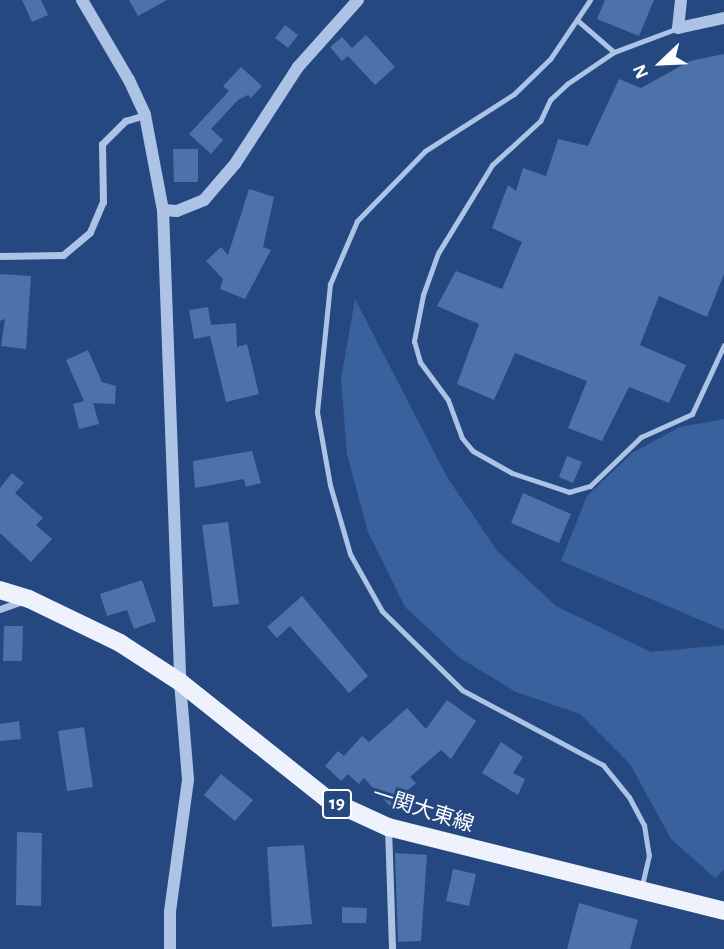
<!DOCTYPE html>
<meta charset="utf-8">
<style>
body{margin:0}
#map{position:relative;width:724px;height:949px;overflow:hidden;background:#254880;font-family:"Alegreya Sans","Noto Sans JP",sans-serif}
div>[style]{position:absolute}
[style*='--x']{left:calc(var(--x)*1px);top:calc(var(--y)*1px);width:calc(var(--w)*1px);rotate:calc(var(--a)*1deg)}
.green>*{inset:0;background:#39619e}
.building>*{inset:0;background:#4d71a9}
.service>*{height:5px;margin:-2.5px;padding:0 2.5px;transform-origin:2.5px;border-radius:2.5px;background:#acc3e6}
.minor>*{height:7px;margin:-3.5px;padding:0 3.5px;transform-origin:3.5px;border-radius:3.5px;background:#acc3e6}
.tertiary>*{height:12px;margin:-6px;padding:0 6px;transform-origin:6px;border-radius:6px;background:#acc3e6}
.primary>*{height:18px;margin:-9px;padding:0 9px;transform-origin:9px;border-radius:9px;background:#edf2fd}
span{translate:-50% -50%;white-space:nowrap;text-align:center;line-height:1.15;-webkit-text-stroke:6px #254880;paint-order:stroke}
.shield-label span{padding:2px 5px;background:#254880;border:2px solid;border-radius:5px;-webkit-text-stroke-width:0}
.shield-label{font-size:19px;color:#fff;font-weight:700}
.street-label{font-size:21px;color:#fff}
.north{position:absolute;left:626px;top:28px;width:70px;height:70px;-webkit-text-stroke:5px #254880;paint-order:stroke;rotate:247deg;font-size:19px;font-weight:700;line-height:28px;text-align:center;color:#fff}
.north::after{content:'';display:block;margin:auto;width:24px;height:32px;background:#fff;clip-path:polygon(50% 0,100% 100%,50% 72%,0 100%)}
</style>
<div id="map">
<div class="green">
<div style="clip-path:polygon(355px 299px,447px 477px,498px 552px,556px 606px,651px 652px,724px 645px,724px 870px,715px 878px,671px 839px,630px 764px,580px 714px,516px 692px,460px 658px,405px 607px,368px 532px,347px 454px,341px 379px)"></div>
<div style="clip-path:polygon(724px 419px,724px 630px,561px 561px,587px 496px,632px 453px,680px 427px)"></div>
</div>
<div class="building">
<div style="clip-path:polygon(22px 0,41px 0,48px 15px,32px 22px)"></div>
<div style="clip-path:polygon(129px 0,167px 0,138px 16px)"></div>
<div style="clip-path:polygon(605px 0,654px 0,639px 36px,597px 19px)"></div>
<div style="clip-path:polygon(285px 25px,298px 35px,288px 48px,275px 38px)"></div>
<div style="clip-path:polygon(366px 35px,395px 67px,375px 85px,348px 56px,342px 61px,330px 47px,342px 37px,352px 48px)"></div>
<div style="clip-path:polygon(724px 54px,724px 274px,707px 317px,659px 296px,640px 345px,686px 365px,669px 403px,629px 387px,602px 441px,568px 428px,587px 381px,515px 353px,494px 400px,457px 384px,479px 324px,437px 306px,456px 271px,502px 289px,522px 242px,492px 228px,508px 185px,516px 191px,523px 168px,546px 176px,558px 139px,588px 146px,619px 79px,641px 88px,690px 61px)"></div>
<div style="clip-path:polygon(241px 67px,262px 86px,251px 98px,248px 95px,238px 100px,211px 129px,223px 140px,211px 154px,189px 134px,229px 91px,223px 86px)"></div>
<div style="clip-path:polygon(173px 149px,198px 149px,198px 182px,174px 182px)"></div>
<div style="clip-path:polygon(249px 189px,274px 197px,263px 247px,271px 250px,245px 299px,220px 289px,223px 279px,206px 261px,221px 247px,228px 255px)"></div>
<div style="clip-path:polygon(0 274px,31px 276px,26px 349px,1px 346px,5px 319px,0 321px)"></div>
<div style="clip-path:polygon(208px 307px,211px 325px,236px 323px,237px 347px,247px 344px,259px 394px,226px 402px,210px 336px,194px 339px,189px 310px)"></div>
<div style="clip-path:polygon(88px 350px,102px 382px,116px 386px,115px 404px,93px 403px,99px 424px,79px 429px,73px 404px,84px 401px,66px 360px)"></div>
<div style="clip-path:polygon(252px 451px,261px 483px,246px 487px,244px 479px,195px 488px,193px 461px)"></div>
<div style="clip-path:polygon(567px 456px,582px 462px,573px 483px,559px 477px)"></div>
<div style="clip-path:polygon(12px 473px,24px 483px,15px 493px,43px 518px,36px 525px,52px 539px,31px 562px,0 533px,0 488px)"></div>
<div style="clip-path:polygon(523px 493px,571px 514px,559px 543px,511px 523px)"></div>
<div style="clip-path:polygon(228px 522px,239px 604px,213px 607px,202px 525px)"></div>
<div style="clip-path:polygon(142px 580px,156px 621px,134px 629px,127px 610px,107px 616px,100px 594px)"></div>
<div style="clip-path:polygon(302px 596px,368px 676px,349px 693px,290px 626px,277px 638px,267px 627px)"></div>
<div style="clip-path:polygon(4px 626px,23px 626px,22px 661px,3px 661px)"></div>
<div style="clip-path:polygon(447px 700px,476px 721px,451px 759px,441px 750px,410px 777px,416px 783px,390px 806px,364px 778px,359px 784px,348px 774px,341px 781px,325px 766px,338px 751px,344px 756px,362px 736px,369px 742px,407px 708px,426px 729px)"></div>
<div style="clip-path:polygon(19px 721px,21px 739px,0 741px,0 724px)"></div>
<div style="clip-path:polygon(84px 727px,93px 787px,67px 791px,58px 731px)"></div>
<div style="clip-path:polygon(501px 742px,523px 757px,513px 773px,525px 779px,518px 795px,482px 773px)"></div>
<div style="clip-path:polygon(221px 774px,253px 800px,235px 821px,204px 795px)"></div>
<div style="clip-path:polygon(17px 832px,42px 833px,41px 906px,16px 905px)"></div>
<div style="clip-path:polygon(304px 845px,312px 924px,272px 927px,267px 847px)"></div>
<div style="clip-path:polygon(395px 853px,427px 855px,421px 941px,398px 942px)"></div>
<div style="clip-path:polygon(453px 869px,476px 874px,469px 906px,446px 901px)"></div>
<div style="clip-path:polygon(579px 903px,638px 920px,630px 949px,567px 949px)"></div>
<div style="clip-path:polygon(342px 907px,367px 908px,366px 923px,342px 923px)"></div>
</div>
<div class="service">
<div style="--x:590;--y:0;--w:71;--a:124.1"></div>
<div style="--x:550;--y:59;--w:50;--a:135.8"></div>
<div style="--x:514;--y:94;--w:106;--a:147.4"></div>
<div style="--x:425;--y:151;--w:98;--a:134.2"></div>
<div style="--x:357;--y:221;--w:69;--a:113.2"></div>
<div style="--x:330;--y:284;--w:129;--a:95.8"></div>
<div style="--x:317;--y:412;--w:74;--a:79.9"></div>
<div style="--x:330;--y:485;--w:72;--a:73.8"></div>
<div style="--x:350;--y:554;--w:65;--a:60.7"></div>
<div style="--x:382;--y:611;--w:112;--a:44.6"></div>
<div style="--x:462;--y:690;--w:160;--a:28"></div>
<div style="--x:603;--y:765;--w:41;--a:50.9"></div>
<div style="--x:629;--y:797;--w:32;--a:62"></div>
<div style="--x:644;--y:825;--w:30;--a:81"></div>
<div style="--x:649;--y:855;--w:32;--a:103"></div>
<div style="--x:577;--y:20;--w:49;--a:40.9"></div>
<div style="--x:678;--y:28;--w:68;--a:159.4"></div>
<div style="--x:614;--y:52;--w:57;--a:145.8"></div>
<div style="--x:567;--y:84;--w:23;--a:137"></div>
<div style="--x:550;--y:100;--w:23;--a:115"></div>
<div style="--x:540;--y:121;--w:65;--a:137.5"></div>
<div style="--x:492;--y:165;--w:103;--a:121.5"></div>
<div style="--x:438;--y:253;--w:45;--a:109.7"></div>
<div style="--x:423;--y:295;--w:47;--a:101.1"></div>
<div style="--x:414;--y:341;--w:22;--a:74"></div>
<div style="--x:420;--y:362;--w:47;--a:53.6"></div>
<div style="--x:448;--y:400;--w:40;--a:69.8"></div>
<div style="--x:462;--y:438;--w:17;--a:50"></div>
<div style="--x:473;--y:451;--w:45;--a:29.4"></div>
<div style="--x:512;--y:473;--w:60;--a:18.4"></div>
<div style="--x:569;--y:492;--w:22;--a:-16"></div>
<div style="--x:590;--y:486;--w:71;--a:-43.9"></div>
<div style="--x:641;--y:437;--w:56;--a:-24.3"></div>
<div style="--x:692;--y:414;--w:76;--a:-65.1"></div>
</div>
<div class="minor">
<div style="--x:0;--y:256;--w:63;--a:-0.9"></div>
<div style="--x:63;--y:255;--w:35;--a:-40"></div>
<div style="--x:90;--y:232;--w:33;--a:-67"></div>
<div style="--x:103;--y:202;--w:58;--a:-91"></div>
<div style="--x:102;--y:144;--w:33;--a:-45"></div>
<div style="--x:125;--y:121;--w:21;--a:-17"></div>
<div style="--x:0;--y:609;--w:23;--a:-20"></div>
<div style="--x:388;--y:827;--w:122;--a:88.1"></div>
</div>
<div class="tertiary">
<div style="--x:82;--y:0;--w:93;--a:59.6"></div>
<div style="--x:129;--y:80;--w:38;--a:65"></div>
<div style="--x:145;--y:115;--w:97;--a:79.3"></div>
<div style="--x:163;--y:210;--w:472;--a:87.9"></div>
<div style="--x:180;--y:682;--w:98;--a:85.3"></div>
<div style="--x:188;--y:780;--w:132;--a:97.8"></div>
<div style="--x:170;--y:911;--w:38;--a:90"></div>
<div style="--x:681;--y:0;--w:28;--a:96"></div>
<div style="--x:678;--y:28;--w:47;--a:-12.3"></div>
<div style="--x:163;--y:210;--w:14;--a:4"></div>
<div style="--x:177;--y:211;--w:29;--a:-22"></div>
<div style="--x:204;--y:200;--w:48;--a:-49.3"></div>
<div style="--x:235;--y:164;--w:116;--a:-57"></div>
<div style="--x:298;--y:67;--w:90;--a:-48.2"></div>
</div>
<div class="primary">
<div style="--x:0;--y:590;--w:30;--a:17"></div>
<div style="--x:29;--y:599;--w:101;--a:25.8"></div>
<div style="--x:120;--y:643;--w:72;--a:33"></div>
<div style="--x:180;--y:682;--w:188;--a:38.5"></div>
<div style="--x:327;--y:799;--w:67;--a:24.7"></div>
<div style="--x:388;--y:827;--w:346;--a:14"></div>
</div>
<div class="shield-label">
<span style="left:337px;top:804px">19</span>
</div>
<div class="street-label">
<span style="left:423px;top:810px;rotate:18deg">一関大東線</span>
</div>
<div class="north">N</div>
</div>
